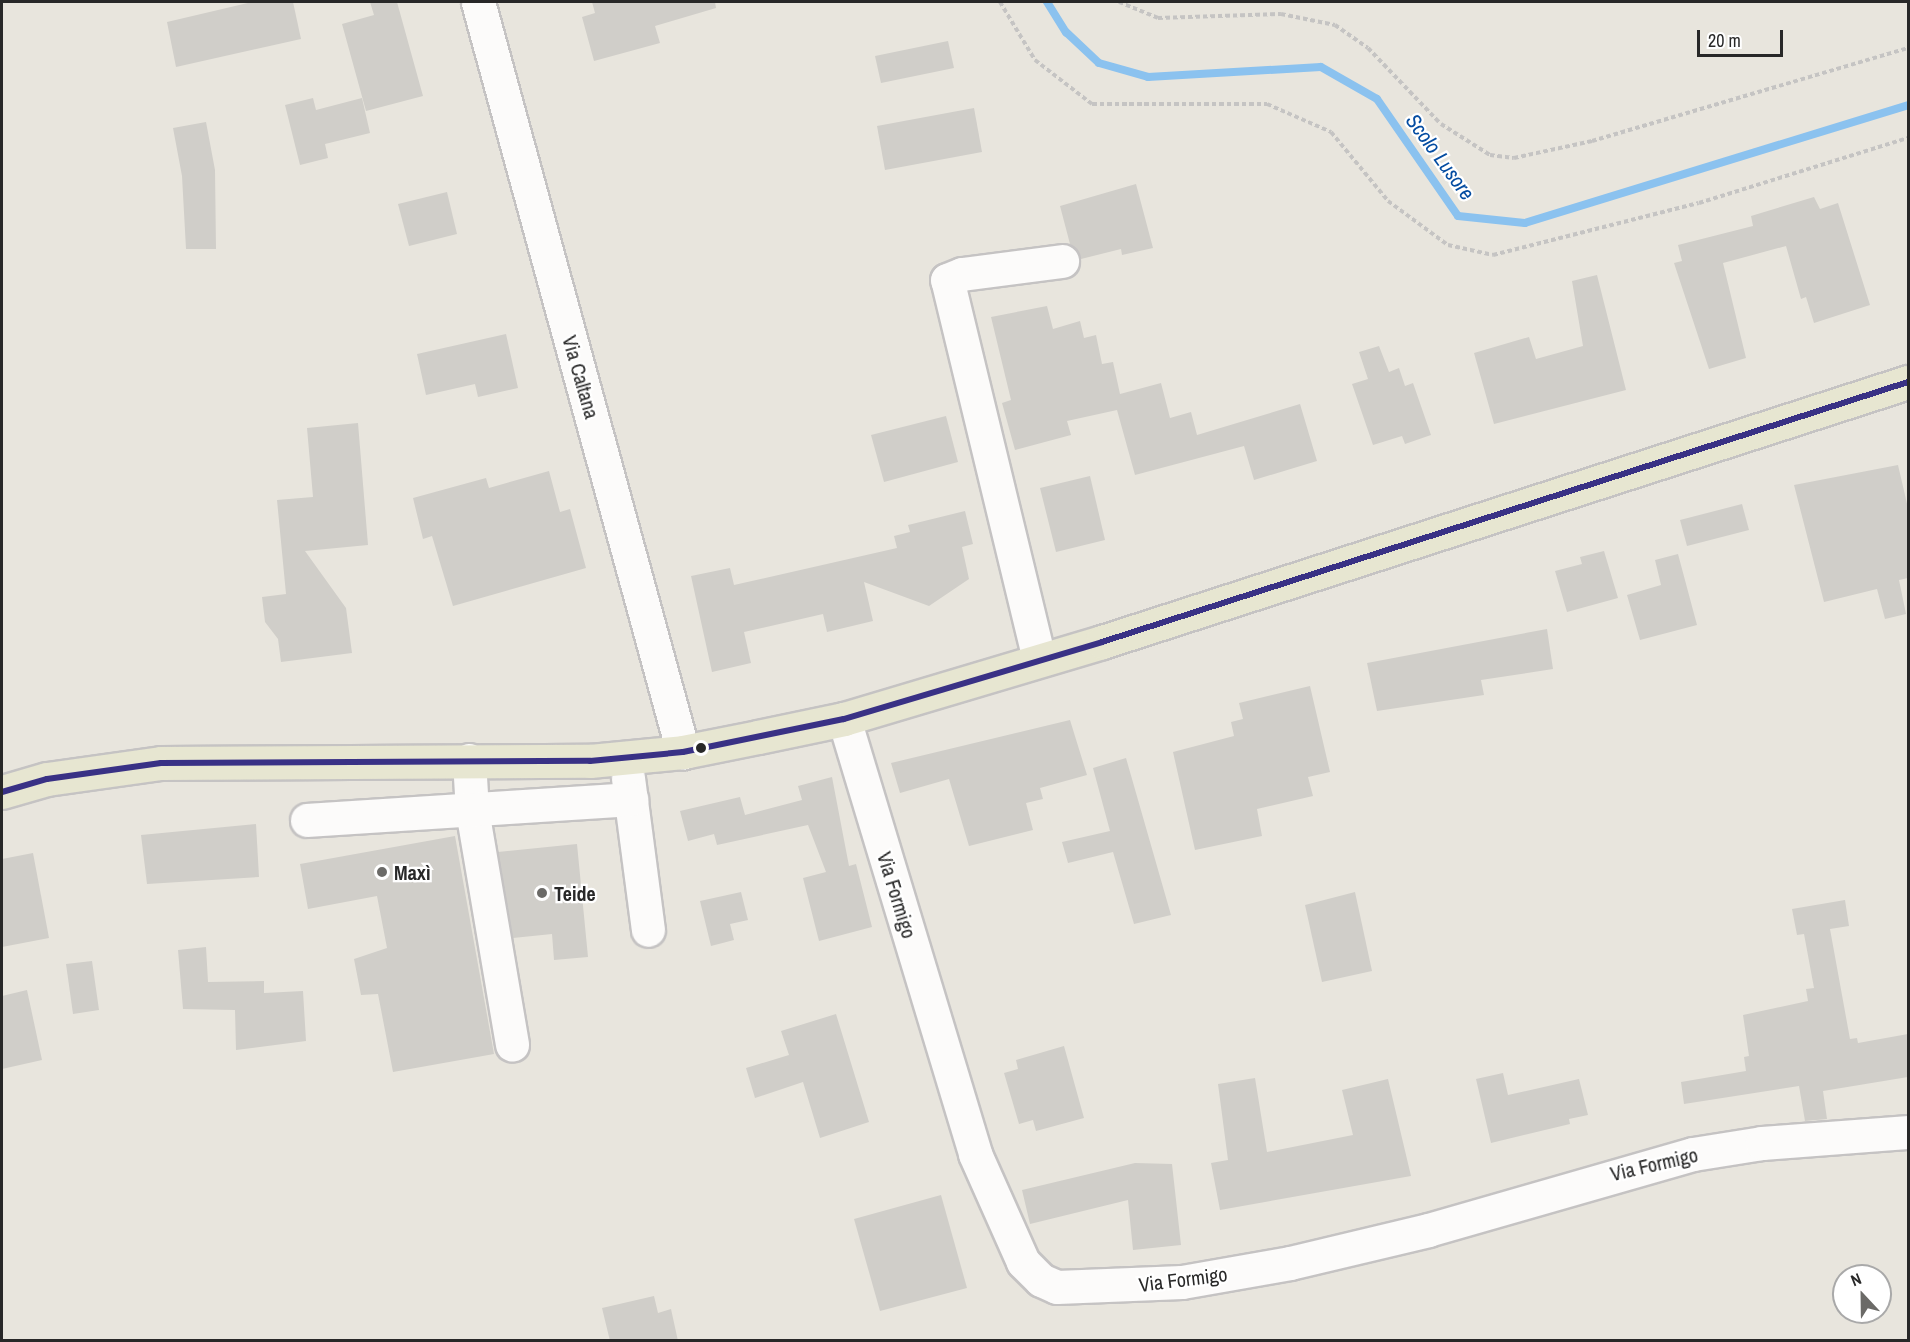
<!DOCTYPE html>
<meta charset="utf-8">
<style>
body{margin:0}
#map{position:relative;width:1910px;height:1342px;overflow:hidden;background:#e8e5dd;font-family:"Archivo Narrow",sans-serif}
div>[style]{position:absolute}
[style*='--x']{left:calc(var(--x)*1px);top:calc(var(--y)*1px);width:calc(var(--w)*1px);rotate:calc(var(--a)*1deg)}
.stream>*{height:8px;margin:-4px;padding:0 4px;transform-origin:4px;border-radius:4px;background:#8bc2ef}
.building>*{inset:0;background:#d0cec9}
.path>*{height:4px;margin-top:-2px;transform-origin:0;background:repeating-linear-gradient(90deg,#c5c4c3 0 4.5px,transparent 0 7.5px)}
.roads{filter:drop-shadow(2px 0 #c5c3c3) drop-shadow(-2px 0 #c5c3c3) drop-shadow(0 2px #c5c3c3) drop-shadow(0 -2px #c5c3c3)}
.minor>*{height:33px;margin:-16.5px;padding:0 16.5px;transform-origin:16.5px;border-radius:16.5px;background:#fcfbfa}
.major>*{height:33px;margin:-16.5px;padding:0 16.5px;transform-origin:16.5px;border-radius:16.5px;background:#e7e6d1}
.bus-1>*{height:6px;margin:-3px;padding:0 3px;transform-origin:3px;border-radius:3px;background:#393185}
.dots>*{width:16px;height:16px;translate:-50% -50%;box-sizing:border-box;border:3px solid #fff;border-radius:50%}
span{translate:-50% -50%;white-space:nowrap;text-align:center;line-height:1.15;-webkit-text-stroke:4.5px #fff;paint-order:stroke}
.street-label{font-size:20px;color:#282828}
.poi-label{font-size:20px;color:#282828;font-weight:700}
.left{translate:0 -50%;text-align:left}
.water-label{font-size:21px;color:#044ca1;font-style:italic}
.frame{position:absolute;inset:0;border:3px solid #282828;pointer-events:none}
.north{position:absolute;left:1832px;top:1264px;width:60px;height:60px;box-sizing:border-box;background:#fff;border:2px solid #a9a9a9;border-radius:50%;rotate:338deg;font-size:16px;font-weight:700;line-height:24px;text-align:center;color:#282828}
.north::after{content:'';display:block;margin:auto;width:21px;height:27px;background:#6b6a67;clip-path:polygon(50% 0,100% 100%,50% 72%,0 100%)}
.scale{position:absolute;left:1697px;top:30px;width:86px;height:27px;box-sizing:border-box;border:3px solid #282828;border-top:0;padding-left:8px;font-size:18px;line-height:21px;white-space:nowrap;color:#282828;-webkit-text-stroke:4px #fff;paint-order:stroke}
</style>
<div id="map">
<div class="stream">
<div style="--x:1047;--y:2;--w:36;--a:58"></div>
<div style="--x:1066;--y:32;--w:45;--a:43.2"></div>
<div style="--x:1099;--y:63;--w:51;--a:15.9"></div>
<div style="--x:1148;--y:77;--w:173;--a:-3.3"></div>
<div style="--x:1321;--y:67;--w:64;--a:29.7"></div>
<div style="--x:1377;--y:99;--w:142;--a:55.3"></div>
<div style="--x:1458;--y:216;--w:67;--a:6"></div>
<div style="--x:1525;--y:223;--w:401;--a:-17.1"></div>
</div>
<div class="building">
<div style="clip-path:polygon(252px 2px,293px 2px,301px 39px,176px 67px,167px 22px)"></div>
<div style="clip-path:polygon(370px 2px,397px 2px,423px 96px,366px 111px,342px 24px,374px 15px)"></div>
<div style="clip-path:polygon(592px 2px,715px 2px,716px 8px,655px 26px,660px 43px,594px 61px,582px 17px,595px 13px)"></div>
<div style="clip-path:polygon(948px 41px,954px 68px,881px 83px,875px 56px)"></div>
<div style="clip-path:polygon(313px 98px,316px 110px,362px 98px,370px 133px,325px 144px,328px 158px,300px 165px,285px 105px)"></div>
<div style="clip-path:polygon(974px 108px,982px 152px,885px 170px,877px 126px)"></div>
<div style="clip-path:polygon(206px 122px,215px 170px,216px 249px,186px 249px,182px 176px,173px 128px)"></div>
<div style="clip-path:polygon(1136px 184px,1153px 248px,1122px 255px,1121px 249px,1081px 259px,1070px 244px,1060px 206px)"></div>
<div style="clip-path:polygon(447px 192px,457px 234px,409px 246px,398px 204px)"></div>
<div style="clip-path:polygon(1814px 197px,1820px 209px,1838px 203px,1870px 305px,1814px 323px,1806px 297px,1801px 299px,1786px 246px,1723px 263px,1746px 358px,1709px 369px,1674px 263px,1682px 261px,1678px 245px,1753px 226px,1751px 216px)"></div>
<div style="clip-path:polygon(1597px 275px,1626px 390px,1494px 424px,1474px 353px,1529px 337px,1536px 359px,1583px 346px,1572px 281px)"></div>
<div style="clip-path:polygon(1047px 306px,1053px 329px,1080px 321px,1084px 338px,1096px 335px,1102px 364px,1113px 362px,1120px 394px,1161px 383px,1170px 418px,1191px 412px,1197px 435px,1300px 404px,1317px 461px,1254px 480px,1244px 446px,1135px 475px,1117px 410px,1067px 421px,1071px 435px,1015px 450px,1002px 403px,1011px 400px,991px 317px)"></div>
<div style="clip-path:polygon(506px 334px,518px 388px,478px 397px,475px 384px,426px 395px,417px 354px)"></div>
<div style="clip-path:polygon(1379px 346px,1389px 372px,1399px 368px,1405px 386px,1413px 383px,1431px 435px,1405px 444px,1402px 436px,1373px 445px,1352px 384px,1368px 379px,1359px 352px)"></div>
<div style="clip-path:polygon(946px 416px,958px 462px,884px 482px,871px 435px)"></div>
<div style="clip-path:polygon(358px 423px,368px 545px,305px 551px,346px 608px,352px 653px,281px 662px,278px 639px,265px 622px,262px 597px,286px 594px,277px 500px,313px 497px,307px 428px)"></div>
<div style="clip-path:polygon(1898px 465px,1908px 508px,1908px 578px,1899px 580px,1906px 614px,1885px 619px,1877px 589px,1824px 602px,1794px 485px)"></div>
<div style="clip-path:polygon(549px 471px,560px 512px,570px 509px,586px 568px,453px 606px,432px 536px,423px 539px,413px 498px,486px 478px,489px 488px)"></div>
<div style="clip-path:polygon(1090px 476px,1105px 540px,1056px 552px,1040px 488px)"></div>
<div style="clip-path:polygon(1742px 504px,1749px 530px,1687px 546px,1680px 520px)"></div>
<div style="clip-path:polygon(965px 511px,973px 544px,962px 547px,969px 579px,929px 606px,864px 582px,873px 621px,827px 632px,823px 614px,744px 632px,751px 663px,712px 672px,691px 576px,730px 568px,734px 585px,897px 548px,894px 536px,910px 532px,908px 525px)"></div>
<div style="clip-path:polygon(1604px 551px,1618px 598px,1567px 612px,1555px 571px,1582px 564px,1580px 557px)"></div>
<div style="clip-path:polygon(1678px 554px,1697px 625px,1640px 640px,1627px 595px,1661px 585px,1655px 560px)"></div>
<div style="clip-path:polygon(1547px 629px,1553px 669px,1481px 680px,1484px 695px,1377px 711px,1367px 663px)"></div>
<div style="clip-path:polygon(1310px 686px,1330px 772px,1308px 777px,1313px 796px,1257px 809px,1262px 836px,1195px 850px,1173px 752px,1234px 736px,1231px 722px,1243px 719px,1239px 703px)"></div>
<div style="clip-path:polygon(1070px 720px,1087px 775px,1040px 788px,1043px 799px,1026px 803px,1033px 830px,969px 846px,949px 779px,900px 793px,891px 763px)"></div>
<div style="clip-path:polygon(1126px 758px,1171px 915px,1134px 924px,1113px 852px,1068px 863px,1062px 842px,1110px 831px,1093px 768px)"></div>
<div style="clip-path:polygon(832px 777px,849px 866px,856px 864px,872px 927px,819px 941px,803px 878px,826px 872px,808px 825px,717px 845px,714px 834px,688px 841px,680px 811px,740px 797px,745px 815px,802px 800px,798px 786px)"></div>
<div style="clip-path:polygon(256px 824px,259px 877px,147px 884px,141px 835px)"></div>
<div style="clip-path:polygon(455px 836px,494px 1054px,393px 1072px,378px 994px,361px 995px,354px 959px,387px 948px,377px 896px,308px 909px,300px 864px)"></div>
<div style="clip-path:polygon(577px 844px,588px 957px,554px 960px,552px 934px,513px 938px,498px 852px)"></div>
<div style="clip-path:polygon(33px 853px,49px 938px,2px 947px,2px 859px)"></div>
<div style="clip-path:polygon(741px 892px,748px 920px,730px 924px,734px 940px,711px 946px,700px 901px)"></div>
<div style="clip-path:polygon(1355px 892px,1372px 971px,1322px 982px,1305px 905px)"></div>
<div style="clip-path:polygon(1845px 900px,1849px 926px,1830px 929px,1850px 1039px,1857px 1038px,1858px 1043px,1908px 1034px,1908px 1077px,1823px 1091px,1827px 1119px,1805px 1121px,1799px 1086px,1684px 1104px,1681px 1082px,1746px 1071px,1744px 1057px,1749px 1056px,1743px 1015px,1808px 1001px,1806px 989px,1814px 988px,1804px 934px,1797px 935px,1792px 909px)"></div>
<div style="clip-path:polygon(206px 947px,208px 982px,264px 981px,264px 993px,303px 991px,306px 1041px,236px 1050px,235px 1010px,183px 1009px,178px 950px)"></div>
<div style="clip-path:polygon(92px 961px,99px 1010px,73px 1014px,66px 964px)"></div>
<div style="clip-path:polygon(27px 990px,42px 1060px,2px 1069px,2px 996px)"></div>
<div style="clip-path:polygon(836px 1014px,869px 1122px,820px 1138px,803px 1082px,755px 1098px,746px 1068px,789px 1055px,781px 1031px)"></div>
<div style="clip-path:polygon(1064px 1046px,1084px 1118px,1036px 1131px,1033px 1120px,1019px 1124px,1004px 1073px,1018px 1069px,1016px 1060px)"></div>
<div style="clip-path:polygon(1503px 1073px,1508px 1095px,1579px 1079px,1588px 1115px,1569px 1119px,1570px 1124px,1491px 1143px,1476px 1079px)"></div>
<div style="clip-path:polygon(1255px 1078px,1267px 1152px,1353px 1135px,1342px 1090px,1388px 1079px,1411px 1176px,1220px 1210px,1211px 1163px,1228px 1160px,1218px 1084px)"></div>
<div style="clip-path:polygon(1135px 1163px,1172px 1164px,1181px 1245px,1133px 1250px,1128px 1200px,1030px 1224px,1022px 1190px)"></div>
<div style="clip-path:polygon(941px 1195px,967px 1288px,880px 1311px,854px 1219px)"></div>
<div style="clip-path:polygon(654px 1296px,658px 1313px,671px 1309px,678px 1341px,610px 1341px,602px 1308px)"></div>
</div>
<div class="path">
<div style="--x:1000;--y:2;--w:68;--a:58.9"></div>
<div style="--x:1035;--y:60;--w:72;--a:37.7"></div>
<div style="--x:1092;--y:104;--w:175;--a:0"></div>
<div style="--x:1267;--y:104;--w:70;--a:23.6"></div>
<div style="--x:1331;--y:132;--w:89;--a:50.4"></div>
<div style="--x:1388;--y:201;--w:74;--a:36.3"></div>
<div style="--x:1448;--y:245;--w:46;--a:12.5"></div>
<div style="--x:1493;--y:255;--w:212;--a:-14.2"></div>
<div style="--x:1699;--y:203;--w:219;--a:-17.3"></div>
<div style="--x:1119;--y:2;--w:42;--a:22.3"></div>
<div style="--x:1158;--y:18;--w:123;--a:-1.9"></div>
<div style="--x:1281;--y:14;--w:55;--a:11.5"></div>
<div style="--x:1335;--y:25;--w:40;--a:34.9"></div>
<div style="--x:1368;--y:48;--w:105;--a:46.2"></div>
<div style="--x:1441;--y:124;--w:58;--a:32.3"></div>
<div style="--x:1490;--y:155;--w:24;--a:7"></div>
<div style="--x:1514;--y:158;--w:80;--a:-12.3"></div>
<div style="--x:1592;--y:141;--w:329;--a:-16.4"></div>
</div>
<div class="roads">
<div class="minor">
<div style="--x:478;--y:2;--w:778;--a:74.71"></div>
<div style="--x:1039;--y:659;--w:390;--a:-103.6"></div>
<div style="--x:947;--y:280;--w:16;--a:-22"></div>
<div style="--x:962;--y:274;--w:101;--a:-7.4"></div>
<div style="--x:844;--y:719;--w:454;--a:73.2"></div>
<div style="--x:975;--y:1154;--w:118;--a:66"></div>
<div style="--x:1023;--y:1262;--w:25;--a:45"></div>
<div style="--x:1041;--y:1280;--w:17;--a:24"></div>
<div style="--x:1057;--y:1287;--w:125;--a:-2.3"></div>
<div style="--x:1182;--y:1282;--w:110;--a:-10"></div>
<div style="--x:1290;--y:1263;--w:142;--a:-13.4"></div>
<div style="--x:1428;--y:1230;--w:276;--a:-16"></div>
<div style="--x:1693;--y:1154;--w:70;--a:-9.1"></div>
<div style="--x:1762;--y:1143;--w:146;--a:-4.3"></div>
<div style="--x:469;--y:760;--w:50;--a:86.6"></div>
<div style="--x:472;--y:810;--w:238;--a:80.3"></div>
<div style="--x:628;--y:778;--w:153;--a:82.5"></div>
<div style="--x:307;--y:820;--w:325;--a:-3.7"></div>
</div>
<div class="major">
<div style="--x:2;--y:792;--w:47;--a:-16.1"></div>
<div style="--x:47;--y:779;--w:115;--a:-8"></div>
<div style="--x:161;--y:763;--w:429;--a:-0.3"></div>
<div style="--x:590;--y:761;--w:93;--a:-5.5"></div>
<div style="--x:683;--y:752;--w:76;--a:-11.3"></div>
<div style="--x:758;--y:737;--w:88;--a:-11.8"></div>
<div style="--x:844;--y:719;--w:269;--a:-16.6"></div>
<div style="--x:1102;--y:642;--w:847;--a:-17.88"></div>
</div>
</div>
<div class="bus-1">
<div style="--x:2;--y:792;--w:47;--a:-16.1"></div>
<div style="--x:47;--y:779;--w:115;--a:-8"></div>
<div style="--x:161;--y:763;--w:429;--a:-0.3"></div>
<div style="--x:590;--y:761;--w:93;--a:-5.5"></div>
<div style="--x:683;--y:752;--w:164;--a:-11.6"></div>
<div style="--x:844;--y:719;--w:269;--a:-16.6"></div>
<div style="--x:1102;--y:642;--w:847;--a:-17.88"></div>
</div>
<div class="dots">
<div style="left:701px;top:748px;background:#282828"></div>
<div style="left:382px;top:872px;background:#6b6a67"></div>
<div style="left:542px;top:893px;background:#6b6a67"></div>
</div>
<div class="street-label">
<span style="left:581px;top:377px;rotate:74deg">Via Caltana</span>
<span style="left:897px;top:895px;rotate:73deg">Via Formigo</span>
<span style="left:1654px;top:1164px;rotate:-13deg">Via Formigo</span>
<span style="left:1183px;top:1279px;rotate:-7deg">Via Formigo</span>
</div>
<div class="poi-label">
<span class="left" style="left:394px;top:872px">Maxì</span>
<span class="left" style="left:554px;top:893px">Teide</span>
</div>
<div class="water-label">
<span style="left:1440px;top:157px;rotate:54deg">Scolo Lusore</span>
</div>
<div class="frame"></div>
<div class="north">N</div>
<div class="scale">20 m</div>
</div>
